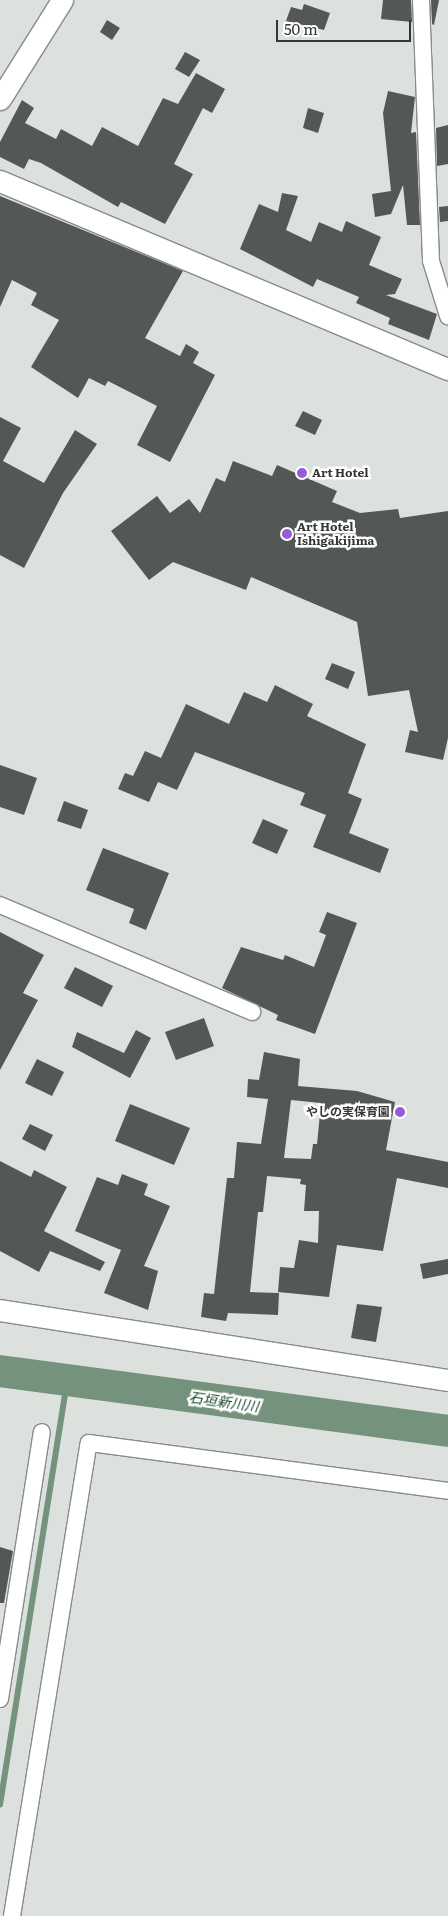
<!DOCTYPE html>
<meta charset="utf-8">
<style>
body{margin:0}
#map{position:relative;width:448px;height:1916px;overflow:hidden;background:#dce1dd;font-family:Literata,"Noto Sans JP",serif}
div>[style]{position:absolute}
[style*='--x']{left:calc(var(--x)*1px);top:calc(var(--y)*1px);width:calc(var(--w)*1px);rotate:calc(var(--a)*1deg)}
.stream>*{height:5.5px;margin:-2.75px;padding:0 2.75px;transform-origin:2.75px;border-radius:2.75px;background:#75927c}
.river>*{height:32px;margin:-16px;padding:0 16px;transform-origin:16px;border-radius:16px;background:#75927c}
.building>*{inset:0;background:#545855}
.roads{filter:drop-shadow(1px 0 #878c88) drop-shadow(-1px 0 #878c88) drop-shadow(0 1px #878c88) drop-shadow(0 -1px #878c88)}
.minor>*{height:16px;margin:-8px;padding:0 8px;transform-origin:8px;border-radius:8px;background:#fff}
.tertiary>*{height:21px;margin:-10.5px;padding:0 10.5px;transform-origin:10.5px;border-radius:10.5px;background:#fff}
.dots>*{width:14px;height:14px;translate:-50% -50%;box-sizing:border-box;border:2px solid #fff;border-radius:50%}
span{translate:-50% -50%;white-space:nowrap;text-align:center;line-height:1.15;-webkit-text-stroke:5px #fff;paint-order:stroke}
.poi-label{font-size:12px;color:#343634;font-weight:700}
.left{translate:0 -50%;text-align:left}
.right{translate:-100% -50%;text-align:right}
.water-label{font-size:14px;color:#144526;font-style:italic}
.scale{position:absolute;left:276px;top:20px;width:135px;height:22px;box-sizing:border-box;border:2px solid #343634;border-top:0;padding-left:6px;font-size:15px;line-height:18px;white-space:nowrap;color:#343634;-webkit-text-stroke:4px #fff;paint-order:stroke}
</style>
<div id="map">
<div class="stream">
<div style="--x:0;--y:1805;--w:430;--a:-81"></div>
</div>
<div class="river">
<div style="--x:0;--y:1371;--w:452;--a:7.6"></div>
</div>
<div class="building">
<div style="clip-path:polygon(383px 0,411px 0,412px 22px,381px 19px)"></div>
<div style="clip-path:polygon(431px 0,439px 0,434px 25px,432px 24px)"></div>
<div style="clip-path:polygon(304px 4px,330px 13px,324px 30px,286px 21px,291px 7px,302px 10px)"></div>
<div style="clip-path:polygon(107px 20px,120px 28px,112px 40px,100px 32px)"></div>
<div style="clip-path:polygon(185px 52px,200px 60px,189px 77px,175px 69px)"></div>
<div style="clip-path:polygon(196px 73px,225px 89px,212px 113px,203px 108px,174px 164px,193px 174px,165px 224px,121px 202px,118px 207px,41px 163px,29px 159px,24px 169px,0 157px,0 142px,22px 100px,34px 108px,25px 123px,56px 139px,61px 129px,92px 146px,102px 127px,138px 146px,163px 98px,178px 104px)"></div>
<div style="clip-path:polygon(388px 91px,415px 97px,411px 133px,416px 132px,420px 225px,407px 225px,403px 185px,391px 214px,375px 217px,372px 194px,391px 191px,383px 113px)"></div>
<div style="clip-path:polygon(308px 108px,324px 113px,318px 133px,303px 128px)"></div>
<div style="clip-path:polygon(448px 125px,448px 164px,437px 166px,436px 128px)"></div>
<div style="clip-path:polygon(282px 193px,298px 196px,286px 230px,311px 242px,319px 222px,342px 232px,346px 221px,381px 237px,369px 265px,402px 279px,395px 294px,386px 295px,437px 314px,429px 340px,388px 324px,390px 318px,356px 303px,359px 297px,317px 279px,313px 287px,240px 249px,259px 204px,278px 212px)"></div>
<div style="clip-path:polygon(0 196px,183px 271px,145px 338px,180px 356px,186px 344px,199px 352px,193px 363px,215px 375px,170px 462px,137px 445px,157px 406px,108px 381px,105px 386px,89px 378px,78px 398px,31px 367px,59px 320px,31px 305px,37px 293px,12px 280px,0 307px)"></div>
<div style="clip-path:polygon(448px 206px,448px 221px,440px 222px,439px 207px)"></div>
<div style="clip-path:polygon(303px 411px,322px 420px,315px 435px,295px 426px)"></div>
<div style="clip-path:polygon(0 417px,21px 428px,3px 461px,44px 483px,75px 430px,97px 444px,63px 493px,24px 568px,0 555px)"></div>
<div style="clip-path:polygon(233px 461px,272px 476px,277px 465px,337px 491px,332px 502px,360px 513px,398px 509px,400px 518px,448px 511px,448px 738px,443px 760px,405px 752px,410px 730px,418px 732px,409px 690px,368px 696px,357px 622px,251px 577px,246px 590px,173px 562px,149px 580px,111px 531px,157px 496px,170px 513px,189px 499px,200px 513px,216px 478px,225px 482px)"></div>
<div style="clip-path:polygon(332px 663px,355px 672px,348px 689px,325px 679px)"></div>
<div style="clip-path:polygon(275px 685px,313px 704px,307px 716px,366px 744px,348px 793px,362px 799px,349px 833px,389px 849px,380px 873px,313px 847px,326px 815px,300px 805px,305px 793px,195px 752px,177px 790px,158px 782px,149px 802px,118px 789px,125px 773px,133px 776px,145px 751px,161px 758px,186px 704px,229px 724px,244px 692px,267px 702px)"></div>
<div style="clip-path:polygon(0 765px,37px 778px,24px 815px,0 807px)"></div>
<div style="clip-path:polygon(64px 801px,88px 810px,81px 829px,57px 821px)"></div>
<div style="clip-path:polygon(263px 819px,288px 830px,277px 854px,252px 843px)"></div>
<div style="clip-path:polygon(103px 848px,169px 873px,146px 930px,129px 923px,134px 909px,86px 890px)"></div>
<div style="clip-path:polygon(327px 912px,357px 923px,315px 1034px,276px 1020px,278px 1015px,222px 988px,241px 947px,283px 960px,285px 955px,314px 967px,326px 935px,319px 932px)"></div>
<div style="clip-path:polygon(0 932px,44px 955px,23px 993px,38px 1000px,0 1070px)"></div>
<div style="clip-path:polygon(75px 967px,113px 986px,102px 1007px,64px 988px)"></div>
<div style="clip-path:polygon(204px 1018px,214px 1046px,176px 1060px,165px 1032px)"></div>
<div style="clip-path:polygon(136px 1030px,151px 1038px,130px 1078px,72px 1047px,77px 1032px,124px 1053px)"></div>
<div style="clip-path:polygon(evenodd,264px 1052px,300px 1059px,298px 1086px,357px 1091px,395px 1102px,386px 1150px,448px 1162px,448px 1188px,397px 1178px,383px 1251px,337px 1245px,329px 1297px,278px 1292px,280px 1267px,294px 1268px,299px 1240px,318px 1243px,319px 1211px,304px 1211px,306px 1185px,300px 1184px,301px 1179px,267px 1176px,263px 1212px,258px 1212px,250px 1292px,279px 1293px,278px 1315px,228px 1313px,226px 1321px,201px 1317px,204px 1293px,214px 1294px,227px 1178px,234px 1178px,237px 1142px,261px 1144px,268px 1099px,247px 1097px,248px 1079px,259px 1080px,264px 1052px,291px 1100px,321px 1103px,317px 1144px,313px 1144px,311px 1159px,284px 1158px,291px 1100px)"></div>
<div style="clip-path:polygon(37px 1059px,64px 1072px,52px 1096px,25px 1083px)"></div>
<div style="clip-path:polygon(130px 1104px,190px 1128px,174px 1165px,115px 1141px)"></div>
<div style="clip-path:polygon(30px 1124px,53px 1135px,45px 1151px,22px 1139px)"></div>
<div style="clip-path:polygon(0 1161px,31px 1177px,34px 1170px,67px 1187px,44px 1231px,105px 1262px,100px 1271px,50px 1251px,39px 1272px,0 1251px)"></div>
<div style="clip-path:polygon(122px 1174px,148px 1184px,144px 1195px,170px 1206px,144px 1266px,158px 1271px,148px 1310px,104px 1293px,121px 1250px,75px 1231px,97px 1177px,118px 1185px)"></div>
<div style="clip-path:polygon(448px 1259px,448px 1274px,423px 1279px,420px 1264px)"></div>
<div style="clip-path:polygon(357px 1304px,382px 1307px,376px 1342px,351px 1338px)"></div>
<div style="clip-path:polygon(0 1547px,13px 1551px,4px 1603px,0 1603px)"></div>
</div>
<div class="roads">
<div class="minor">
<div style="--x:421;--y:0;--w:261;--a:87.8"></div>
<div style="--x:431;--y:261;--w:58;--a:72.8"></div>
<div style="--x:0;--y:905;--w:274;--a:23"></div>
<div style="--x:0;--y:1699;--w:270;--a:-81.1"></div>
<div style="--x:12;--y:1916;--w:479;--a:-80.8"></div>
<div style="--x:89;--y:1443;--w:362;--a:7.6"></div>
</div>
<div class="tertiary">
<div style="--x:0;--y:99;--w:117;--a:-57.9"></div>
<div style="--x:0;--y:181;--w:486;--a:22.8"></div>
<div style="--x:0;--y:1310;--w:453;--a:8.9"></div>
</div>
</div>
<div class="dots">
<div style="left:302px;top:473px;background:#945dd6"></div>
<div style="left:287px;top:534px;background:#945dd6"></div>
<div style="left:400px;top:1112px;background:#945dd6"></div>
</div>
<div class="poi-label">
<span class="left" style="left:312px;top:473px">Art Hotel</span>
<span class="left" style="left:297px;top:534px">Art Hotel<br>Ishigakijima</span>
<span class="right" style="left:390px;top:1112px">やしの実保育園</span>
</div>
<div class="water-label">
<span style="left:224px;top:1401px;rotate:8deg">石垣新川川</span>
</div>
<div class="scale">50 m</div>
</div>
